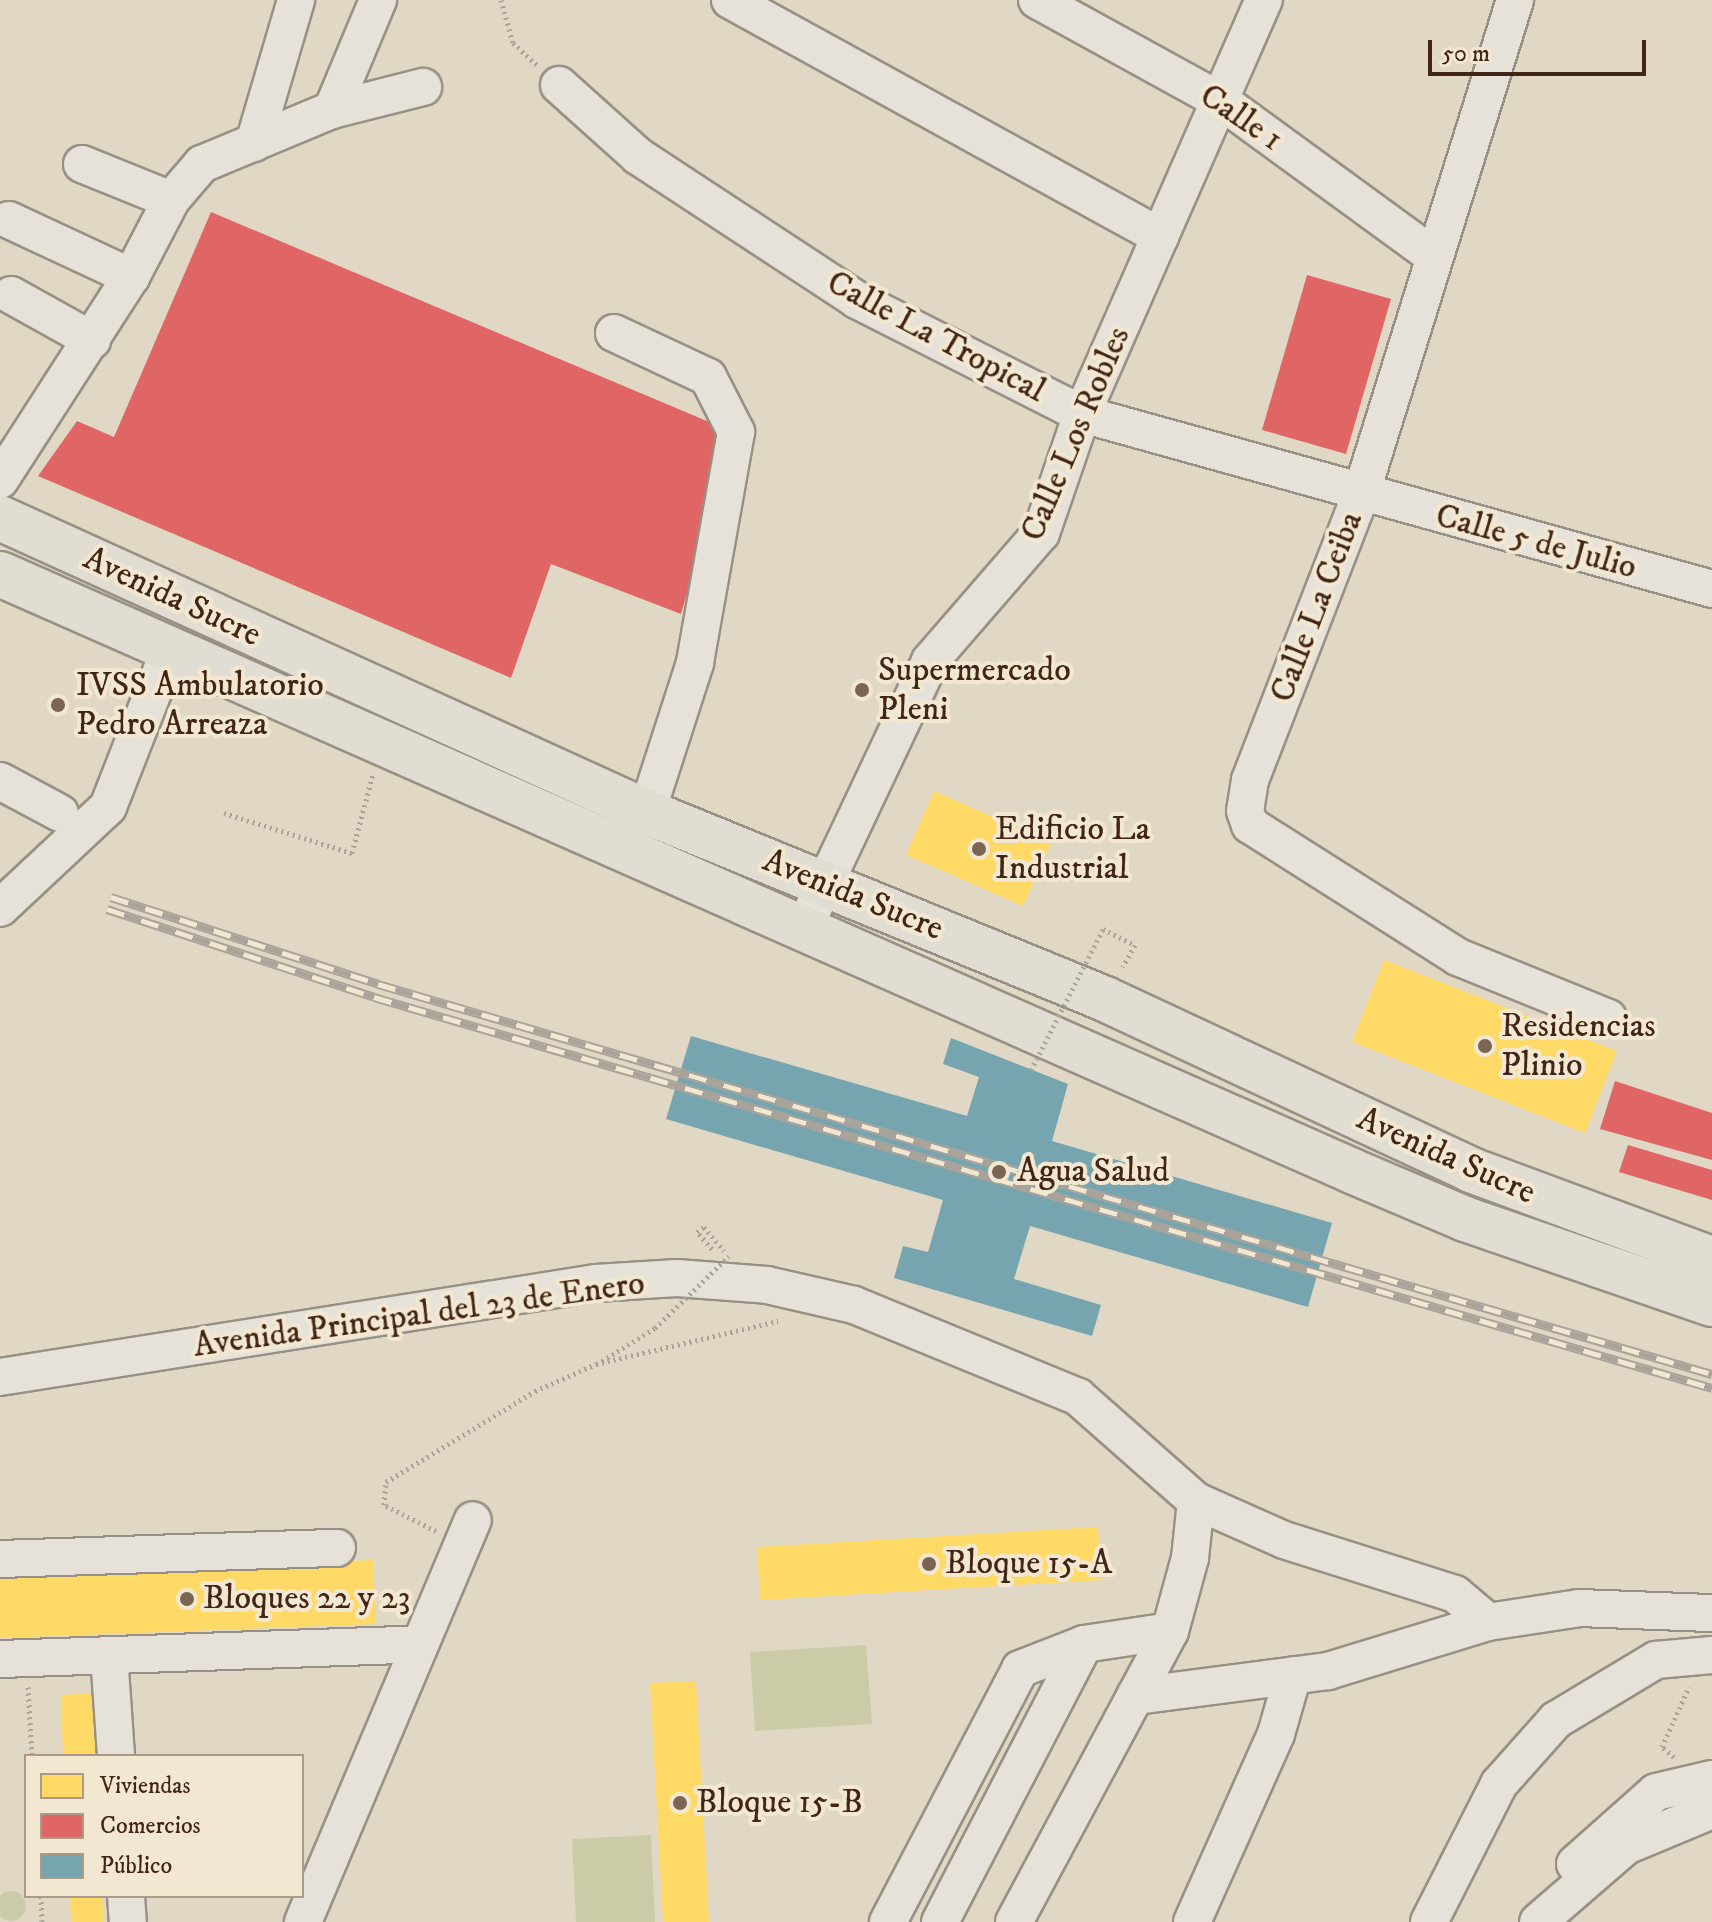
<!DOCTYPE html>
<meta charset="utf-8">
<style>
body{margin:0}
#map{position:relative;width:1712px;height:1922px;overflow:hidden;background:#e0d8c5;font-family:"IM FELL DW Pica",serif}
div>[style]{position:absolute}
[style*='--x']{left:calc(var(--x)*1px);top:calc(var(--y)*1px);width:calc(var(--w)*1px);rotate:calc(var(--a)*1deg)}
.green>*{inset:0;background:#cbcba7}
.round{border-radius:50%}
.homes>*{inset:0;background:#ffd966}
.shops>*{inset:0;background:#e06666}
.public>*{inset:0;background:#76a5af}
.path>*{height:5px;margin-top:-2.5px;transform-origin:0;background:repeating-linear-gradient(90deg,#aaa39a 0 2px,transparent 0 6px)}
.roads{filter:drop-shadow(2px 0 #989084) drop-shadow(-2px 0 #989084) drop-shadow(0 2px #989084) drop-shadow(0 -2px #989084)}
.minor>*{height:36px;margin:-18px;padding:0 18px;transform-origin:18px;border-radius:18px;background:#e7e2d9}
.major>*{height:44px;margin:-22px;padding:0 22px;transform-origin:22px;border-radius:22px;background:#e2ddd3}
.rail>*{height:9px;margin-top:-4.5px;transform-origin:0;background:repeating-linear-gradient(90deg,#f2e8d2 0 18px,#aaa39a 0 36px);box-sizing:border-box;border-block:2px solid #aaa39a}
.path-bridge>*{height:5px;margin-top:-2.5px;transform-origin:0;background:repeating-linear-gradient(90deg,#aaa39a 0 2px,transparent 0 6px)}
.dots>*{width:22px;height:22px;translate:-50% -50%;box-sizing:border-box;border:4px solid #f2e8d2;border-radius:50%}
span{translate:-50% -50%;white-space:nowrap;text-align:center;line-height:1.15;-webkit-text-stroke:8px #f2e8d2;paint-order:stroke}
.street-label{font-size:34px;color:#432516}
.poi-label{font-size:34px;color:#432516}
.left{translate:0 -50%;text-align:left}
.legend{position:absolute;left:24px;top:1754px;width:280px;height:144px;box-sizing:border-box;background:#f2e8d2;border:2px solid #ac9a87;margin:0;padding:10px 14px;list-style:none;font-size:24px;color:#432516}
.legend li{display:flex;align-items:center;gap:16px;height:40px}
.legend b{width:40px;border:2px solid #ac9a87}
.scale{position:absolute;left:1428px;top:40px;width:218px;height:36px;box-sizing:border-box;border:4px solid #432516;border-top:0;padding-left:10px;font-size:24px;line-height:28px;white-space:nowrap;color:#432516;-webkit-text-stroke:6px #f2e8d2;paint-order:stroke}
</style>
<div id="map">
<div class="green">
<div style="clip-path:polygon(866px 1645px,872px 1724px,755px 1731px,750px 1652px)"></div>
<div style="clip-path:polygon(651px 1835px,655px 1922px,576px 1922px,572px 1839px)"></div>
<div class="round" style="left:-4px;top:1891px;width:30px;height:30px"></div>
</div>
<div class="homes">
<div style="clip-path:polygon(934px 791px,1051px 843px,1023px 906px,906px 855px)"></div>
<div style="clip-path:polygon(1384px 960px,1617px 1051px,1585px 1133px,1352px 1042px)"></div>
<div style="clip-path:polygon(1098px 1527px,1101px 1580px,760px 1600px,757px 1547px)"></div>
<div style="clip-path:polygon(373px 1560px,376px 1624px,0 1638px,0 1575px)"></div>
<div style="clip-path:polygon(696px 1681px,709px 1922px,663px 1922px,650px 1683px)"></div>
<div style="clip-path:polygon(94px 1693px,96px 1756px,63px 1756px,61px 1695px)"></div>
<div style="clip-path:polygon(70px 1896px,102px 1896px,104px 1922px,71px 1922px)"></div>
</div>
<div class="shops">
<div style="clip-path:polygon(211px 212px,733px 432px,681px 614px,551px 564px,511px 678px,38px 476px,77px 421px,114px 437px)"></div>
<div style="clip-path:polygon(1307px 275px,1391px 299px,1346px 454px,1262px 430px)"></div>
<div style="clip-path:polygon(1615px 1081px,1712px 1113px,1712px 1160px,1600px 1129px)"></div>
<div style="clip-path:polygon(1628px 1145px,1712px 1170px,1712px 1200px,1619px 1172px)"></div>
</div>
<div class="public">
<div style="clip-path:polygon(691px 1036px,967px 1116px,979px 1077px,943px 1064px,951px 1038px,1068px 1084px,1052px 1141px,1332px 1223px,1308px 1307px,1030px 1226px,1014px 1279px,1101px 1305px,1092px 1336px,894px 1278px,903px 1246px,928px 1252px,943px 1200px,666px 1119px)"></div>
</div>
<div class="path">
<div style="--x:501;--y:0;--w:45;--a:74.4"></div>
<div style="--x:513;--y:43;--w:34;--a:43"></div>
<div style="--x:224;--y:813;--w:134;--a:17.4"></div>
<div style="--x:352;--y:853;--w:82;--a:-75.1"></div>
<div style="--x:1103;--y:929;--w:36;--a:27"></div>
<div style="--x:1135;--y:945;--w:25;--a:119"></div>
<div style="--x:712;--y:1249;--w:23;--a:-131"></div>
<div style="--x:697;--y:1232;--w:9;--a:-36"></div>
<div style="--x:704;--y:1227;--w:31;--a:50"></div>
<div style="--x:602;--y:1361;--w:62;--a:-31.9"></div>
<div style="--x:436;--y:1531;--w:58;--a:-153.4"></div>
<div style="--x:384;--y:1505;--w:23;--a:-85"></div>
<div style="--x:386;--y:1482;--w:175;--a:-31.4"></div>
<div style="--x:535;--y:1391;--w:67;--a:-23.9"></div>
<div style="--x:596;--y:1364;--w:187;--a:-13.3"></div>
<div style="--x:28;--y:1687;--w:69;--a:86.7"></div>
<div style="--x:1674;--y:1757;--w:16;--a:-140"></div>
<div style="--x:1662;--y:1747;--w:66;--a:-65.8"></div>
<div style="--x:41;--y:1896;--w:26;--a:88"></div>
</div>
<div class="roads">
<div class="minor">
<div style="--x:730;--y:0;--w:491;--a:28.8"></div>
<div style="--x:1037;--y:0;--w:210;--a:28.8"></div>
<div style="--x:1221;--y:101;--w:261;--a:36.1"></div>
<div style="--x:1515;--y:0;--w:517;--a:107.31"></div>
<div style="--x:1361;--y:494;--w:307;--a:111.2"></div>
<div style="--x:1250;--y:780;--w:31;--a:99"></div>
<div style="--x:1245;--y:811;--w:15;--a:70"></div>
<div style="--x:1250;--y:825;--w:246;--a:32.4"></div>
<div style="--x:1458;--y:957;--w:162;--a:22.1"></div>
<div style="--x:559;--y:85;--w:106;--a:41.9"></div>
<div style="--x:638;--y:156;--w:262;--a:33.3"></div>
<div style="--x:857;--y:300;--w:252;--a:26.9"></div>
<div style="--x:1082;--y:414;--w:654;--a:15.52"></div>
<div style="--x:332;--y:110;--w:94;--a:-14.2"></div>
<div style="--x:254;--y:143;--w:149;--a:-73.6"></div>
<div style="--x:82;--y:164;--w:96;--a:22"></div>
<div style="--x:9;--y:220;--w:135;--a:25"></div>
<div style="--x:11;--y:295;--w:93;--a:29.1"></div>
<div style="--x:614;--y:333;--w:104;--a:25.1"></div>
<div style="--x:708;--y:377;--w:62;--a:63"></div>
<div style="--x:736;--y:432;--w:235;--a:100.1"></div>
<div style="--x:695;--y:663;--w:157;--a:107.9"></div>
<div style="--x:0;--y:480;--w:242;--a:-57.2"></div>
<div style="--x:131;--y:277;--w:87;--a:-62.5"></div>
<div style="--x:171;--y:200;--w:48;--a:-49.3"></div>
<div style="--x:202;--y:164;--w:141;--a:-22.6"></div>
<div style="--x:332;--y:110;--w:119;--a:-67.3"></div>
<div style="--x:0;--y:781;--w:68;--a:28.1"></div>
<div style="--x:0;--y:908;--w:148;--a:-43.1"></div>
<div style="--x:108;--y:807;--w:168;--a:-68.6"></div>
<div style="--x:804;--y:928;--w:295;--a:-64.7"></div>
<div style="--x:930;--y:661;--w:169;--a:-49.1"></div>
<div style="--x:1041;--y:533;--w:126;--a:-71"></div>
<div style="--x:1082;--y:414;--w:452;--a:-66.3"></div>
<div style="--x:0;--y:1377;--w:603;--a:-8.96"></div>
<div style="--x:596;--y:1283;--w:81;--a:-3.5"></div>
<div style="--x:677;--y:1278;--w:90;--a:4.4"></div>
<div style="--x:767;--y:1285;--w:89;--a:12.9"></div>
<div style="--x:854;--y:1305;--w:242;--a:22.3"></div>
<div style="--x:1078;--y:1397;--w:157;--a:41.4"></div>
<div style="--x:1196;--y:1501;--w:96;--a:23.9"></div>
<div style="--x:1284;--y:1540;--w:179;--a:17.5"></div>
<div style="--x:1455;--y:1594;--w:43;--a:40.3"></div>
<div style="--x:1488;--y:1622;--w:92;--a:-8.7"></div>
<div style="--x:1579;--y:1608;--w:133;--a:2.2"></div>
<div style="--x:0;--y:1559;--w:337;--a:-1.9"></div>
<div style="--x:109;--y:1655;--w:101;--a:86"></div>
<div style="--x:0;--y:1659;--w:420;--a:-2"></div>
<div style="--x:1135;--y:1696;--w:195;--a:-7.4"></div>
<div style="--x:1328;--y:1671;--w:167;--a:-17"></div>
<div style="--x:1575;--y:1864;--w:108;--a:-41.6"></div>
<div style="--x:1656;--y:1792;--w:57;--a:-13.1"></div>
<div style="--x:126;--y:1896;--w:26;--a:86"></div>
<div style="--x:303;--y:1922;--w:436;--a:-67.1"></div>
<div style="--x:888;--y:1922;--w:285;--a:-62.4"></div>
<div style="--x:1020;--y:1669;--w:69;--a:-21.3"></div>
<div style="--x:1084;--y:1644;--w:87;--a:-8.6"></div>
<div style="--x:940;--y:1922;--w:313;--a:-62.6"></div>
<div style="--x:1014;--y:1922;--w:330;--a:-61.8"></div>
<div style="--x:1170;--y:1631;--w:76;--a:-74.7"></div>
<div style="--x:1190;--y:1558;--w:57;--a:-84"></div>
<div style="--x:1192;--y:1922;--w:206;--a:-65.9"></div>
<div style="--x:1276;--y:1734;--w:61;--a:-73.9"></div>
<div style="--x:1429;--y:1922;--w:155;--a:-63.1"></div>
<div style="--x:1499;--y:1784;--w:86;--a:-48.3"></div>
<div style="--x:1556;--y:1720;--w:117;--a:-31"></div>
<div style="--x:1656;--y:1660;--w:56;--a:-5.1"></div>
<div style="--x:1538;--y:1922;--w:116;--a:-40.8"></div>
<div style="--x:1626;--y:1846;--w:93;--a:-22.7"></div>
</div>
<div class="major">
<div style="--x:0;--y:518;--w:711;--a:24.44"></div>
<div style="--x:647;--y:812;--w:495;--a:22.2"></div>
<div style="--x:1105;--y:999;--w:404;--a:25"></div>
<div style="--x:1471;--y:1170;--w:257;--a:20.3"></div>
<div style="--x:0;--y:574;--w:1478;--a:23.82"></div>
<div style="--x:1352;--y:1171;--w:123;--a:23"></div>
<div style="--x:1465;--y:1219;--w:261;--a:19"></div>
</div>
</div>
<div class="rail">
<div style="--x:111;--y:897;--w:281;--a:18"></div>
<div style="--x:378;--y:984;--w:1390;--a:16.3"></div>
<div style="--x:107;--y:909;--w:281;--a:18.2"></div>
<div style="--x:374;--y:997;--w:1394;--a:16.29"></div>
</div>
<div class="path-bridge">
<div style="--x:1031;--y:1070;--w:158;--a:-62.9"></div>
<div style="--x:655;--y:1328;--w:103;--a:-44.2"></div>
</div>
<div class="dots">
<div style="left:862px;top:690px;background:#7a6453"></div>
<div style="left:58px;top:705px;background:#7a6453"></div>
<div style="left:979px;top:849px;background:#7a6453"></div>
<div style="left:1485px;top:1046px;background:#7a6453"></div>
<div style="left:999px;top:1172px;background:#7a6453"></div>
<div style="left:929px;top:1564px;background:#7a6453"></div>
<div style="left:187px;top:1599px;background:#7a6453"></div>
<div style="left:680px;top:1803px;background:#7a6453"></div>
</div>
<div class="street-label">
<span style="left:1241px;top:118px;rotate:34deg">Calle 1</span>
<span style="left:936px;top:337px;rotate:28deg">Calle La Tropical</span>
<span style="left:1076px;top:434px;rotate:-67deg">Calle Los Robles</span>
<span style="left:1536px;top:542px;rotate:15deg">Calle 5 de Julio</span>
<span style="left:172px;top:597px;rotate:25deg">Avenida Sucre</span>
<span style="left:1317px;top:607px;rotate:-69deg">Calle La Ceiba</span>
<span style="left:853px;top:895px;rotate:22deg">Avenida Sucre</span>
<span style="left:1446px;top:1156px;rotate:24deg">Avenida Sucre</span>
<span style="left:419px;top:1315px;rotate:-8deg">Avenida Principal del 23 de Enero</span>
</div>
<div class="poi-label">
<span class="left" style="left:878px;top:690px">Supermercado<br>Pleni</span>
<span class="left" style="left:76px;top:705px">IVSS Ambulatorio<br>Pedro Arreaza</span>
<span class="left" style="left:995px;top:849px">Edificio La<br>Industrial</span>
<span class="left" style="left:1501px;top:1046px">Residencias<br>Plinio</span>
<span class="left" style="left:1017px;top:1172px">Agua Salud</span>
<span class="left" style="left:945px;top:1564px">Bloque 15-A</span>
<span class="left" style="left:203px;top:1599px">Bloques 22 y 23</span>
<span class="left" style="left:696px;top:1803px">Bloque 15-B</span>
</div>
<ul class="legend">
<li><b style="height:22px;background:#ffd966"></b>Viviendas</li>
<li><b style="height:22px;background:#e06666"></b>Comercios</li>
<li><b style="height:22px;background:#76a5af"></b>Público</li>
</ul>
<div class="scale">50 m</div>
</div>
